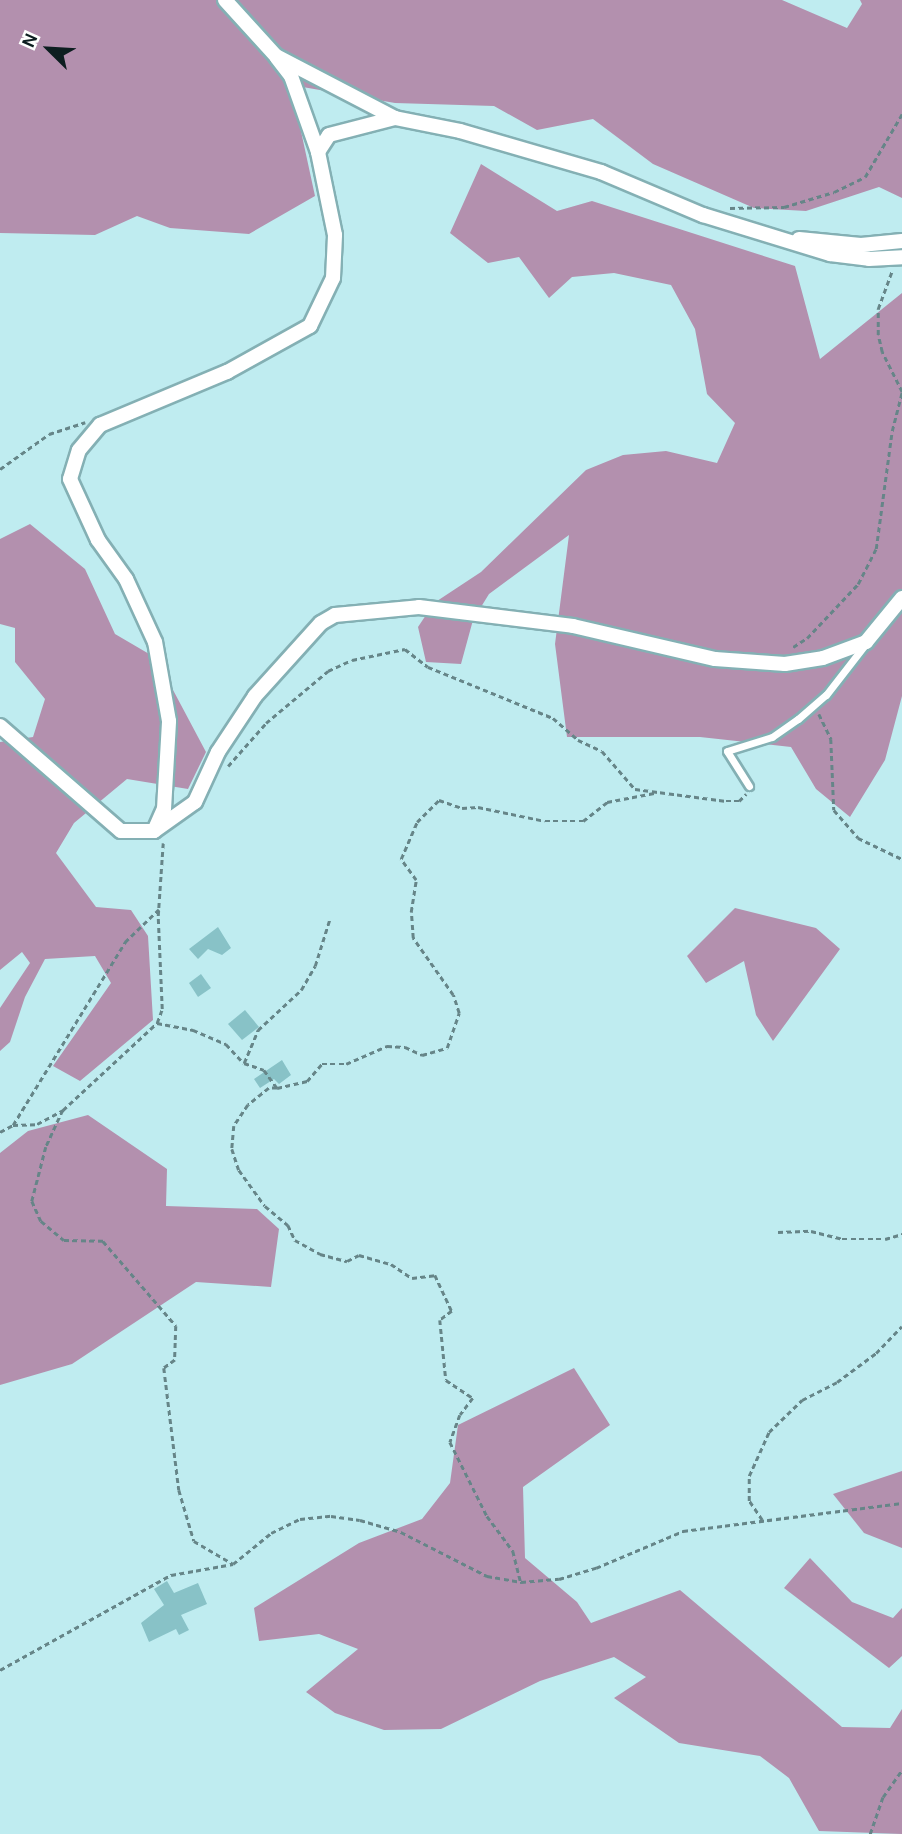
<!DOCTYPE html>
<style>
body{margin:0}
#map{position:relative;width:902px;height:1834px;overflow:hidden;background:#bfecf0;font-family:Karla,sans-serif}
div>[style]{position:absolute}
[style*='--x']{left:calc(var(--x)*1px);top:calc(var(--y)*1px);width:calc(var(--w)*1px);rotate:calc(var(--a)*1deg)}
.forest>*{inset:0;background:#b390ae}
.building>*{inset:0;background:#88c2c7}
.path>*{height:2.5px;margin-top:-1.25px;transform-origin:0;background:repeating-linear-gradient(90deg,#668588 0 5px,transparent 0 8.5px)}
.roads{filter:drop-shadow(2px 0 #84b0b4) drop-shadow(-2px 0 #84b0b4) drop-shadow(0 2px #84b0b4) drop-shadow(0 -2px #84b0b4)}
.lane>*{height:7px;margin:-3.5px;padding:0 3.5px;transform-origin:3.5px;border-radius:3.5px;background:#fff}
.street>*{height:14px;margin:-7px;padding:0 7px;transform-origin:7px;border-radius:7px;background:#fff}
span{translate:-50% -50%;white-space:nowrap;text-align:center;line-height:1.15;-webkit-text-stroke:5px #fff;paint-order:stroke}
.north{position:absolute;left:14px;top:14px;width:70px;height:70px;-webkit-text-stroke:5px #fff;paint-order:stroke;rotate:294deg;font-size:19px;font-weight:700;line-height:28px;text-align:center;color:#0d1e20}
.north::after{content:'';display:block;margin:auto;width:24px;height:32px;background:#0d1e20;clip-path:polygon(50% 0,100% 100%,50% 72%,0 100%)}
</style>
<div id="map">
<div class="forest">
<div style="clip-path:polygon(0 0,782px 0,847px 28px,862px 4px,860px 0,902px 0,902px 198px,879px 187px,806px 211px,754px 208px,653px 164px,593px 119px,537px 130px,494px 106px,395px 103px,291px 85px,315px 196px,249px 234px,170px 228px,137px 216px,95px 235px,0 233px)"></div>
<div style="clip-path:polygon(481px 164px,557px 211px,592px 201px,795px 266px,820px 359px,902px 293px,902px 696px,885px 760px,850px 817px,816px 789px,791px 747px,700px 737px,567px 737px,555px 644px,569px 535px,489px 594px,473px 620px,461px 664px,426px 662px,418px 627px,434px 603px,481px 572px,586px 470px,623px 455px,666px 451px,717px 463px,735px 423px,707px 394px,695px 329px,671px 285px,614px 273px,572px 277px,549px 298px,519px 257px,488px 263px,450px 233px)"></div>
<div style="clip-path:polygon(30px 524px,85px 569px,115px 634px,156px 658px,206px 752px,188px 789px,127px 779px,74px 823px,56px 853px,96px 907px,131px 910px,148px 936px,153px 1020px,80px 1081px,53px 1066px,111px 983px,95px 956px,45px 959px,25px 997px,10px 1042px,0 1051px,0 1008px,30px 963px,22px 952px,0 970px,0 742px,33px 737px,45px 699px,15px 662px,15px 628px,0 624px,0 539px)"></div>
<div style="clip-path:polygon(735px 908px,816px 928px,840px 949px,773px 1041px,756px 1015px,744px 961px,706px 983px,687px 956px)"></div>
<div style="clip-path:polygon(88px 1115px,167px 1169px,166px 1206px,257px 1209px,279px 1229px,271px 1287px,196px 1282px,72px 1364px,0 1385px,0 1153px,28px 1131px)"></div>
<div style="clip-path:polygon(574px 1368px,610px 1425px,523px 1487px,525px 1558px,577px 1602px,591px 1623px,680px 1590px,842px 1727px,890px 1728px,902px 1709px,902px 1834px,819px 1831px,789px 1778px,760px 1756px,679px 1743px,614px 1698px,646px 1677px,614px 1657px,540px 1681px,441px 1729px,384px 1730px,335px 1713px,306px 1692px,358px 1649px,319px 1634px,259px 1641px,254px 1608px,359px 1543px,422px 1519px,450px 1483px,458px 1425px)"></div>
<div style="clip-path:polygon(902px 1471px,902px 1548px,864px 1533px,833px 1494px)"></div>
<div style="clip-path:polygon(810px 1558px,852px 1602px,893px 1618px,902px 1608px,902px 1656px,889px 1668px,784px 1588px)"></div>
</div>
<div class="building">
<div style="clip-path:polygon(218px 927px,231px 948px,222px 955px,208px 949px,198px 959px,189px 949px)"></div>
<div style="clip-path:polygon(201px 974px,211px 988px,198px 997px,189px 983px)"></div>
<div style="clip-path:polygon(245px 1010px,259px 1027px,242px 1040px,228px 1024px)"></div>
<div style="clip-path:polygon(282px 1060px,291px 1075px,279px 1084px,274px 1079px,260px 1088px,254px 1079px)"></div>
<div style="clip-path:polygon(167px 1581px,174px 1593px,198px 1583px,207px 1604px,181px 1615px,189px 1630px,179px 1635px,176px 1629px,149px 1642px,141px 1623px,164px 1605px,154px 1589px)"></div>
</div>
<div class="path">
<div style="--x:730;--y:208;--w:54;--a:-1.1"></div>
<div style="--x:784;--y:207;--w:52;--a:-16.7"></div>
<div style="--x:834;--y:192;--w:34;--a:-26"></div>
<div style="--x:865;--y:177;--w:73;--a:-59.6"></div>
<div style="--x:0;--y:469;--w:60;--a:-35.5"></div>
<div style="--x:49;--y:434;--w:38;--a:-18"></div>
<div style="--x:793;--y:647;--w:17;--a:-33"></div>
<div style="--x:807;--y:638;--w:74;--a:-46.6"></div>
<div style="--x:858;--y:584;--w:39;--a:-63"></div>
<div style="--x:876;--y:549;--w:119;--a:-82.3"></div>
<div style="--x:892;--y:431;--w:40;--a:-75.6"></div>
<div style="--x:902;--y:392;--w:45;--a:-116.6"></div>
<div style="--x:882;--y:352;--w:17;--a:-103"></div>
<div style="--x:878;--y:335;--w:26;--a:-90"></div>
<div style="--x:878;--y:309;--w:40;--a:-69.8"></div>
<div style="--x:819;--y:714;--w:28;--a:64"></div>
<div style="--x:831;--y:739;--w:71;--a:87.6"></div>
<div style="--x:834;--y:810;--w:37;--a:49"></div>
<div style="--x:858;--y:838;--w:49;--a:25.5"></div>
<div style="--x:228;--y:766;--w:57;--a:-48.5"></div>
<div style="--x:266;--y:723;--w:81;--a:-40"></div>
<div style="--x:328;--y:671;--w:26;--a:-25"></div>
<div style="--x:352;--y:660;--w:54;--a:-11.7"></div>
<div style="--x:405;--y:649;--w:29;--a:38"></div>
<div style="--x:428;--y:667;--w:135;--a:22.2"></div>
<div style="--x:553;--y:718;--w:33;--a:41"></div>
<div style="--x:578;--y:740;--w:26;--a:25"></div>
<div style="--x:602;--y:751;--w:50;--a:49"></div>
<div style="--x:635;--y:789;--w:92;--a:7.5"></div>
<div style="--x:726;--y:801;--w:13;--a:0"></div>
<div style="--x:739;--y:801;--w:10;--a:-45"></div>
<div style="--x:157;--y:1023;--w:37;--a:11"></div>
<div style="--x:193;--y:1030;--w:36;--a:23"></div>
<div style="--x:226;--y:1044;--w:26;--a:47"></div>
<div style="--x:244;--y:1063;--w:21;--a:19"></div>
<div style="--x:264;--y:1070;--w:22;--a:54"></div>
<div style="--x:277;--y:1088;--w:31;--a:-13"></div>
<div style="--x:307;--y:1081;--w:23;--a:-49"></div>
<div style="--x:322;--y:1064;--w:24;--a:0"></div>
<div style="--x:346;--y:1064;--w:45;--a:-23.7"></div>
<div style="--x:387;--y:1046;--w:18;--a:3"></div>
<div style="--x:405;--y:1047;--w:19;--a:25"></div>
<div style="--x:422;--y:1055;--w:26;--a:-16"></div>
<div style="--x:447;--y:1048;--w:37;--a:-71"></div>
<div style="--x:459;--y:1013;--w:19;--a:-108"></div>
<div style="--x:453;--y:995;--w:70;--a:-125.1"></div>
<div style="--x:413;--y:938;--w:26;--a:-94"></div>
<div style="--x:411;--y:912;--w:32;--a:-81"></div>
<div style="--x:416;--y:880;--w:26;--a:-126"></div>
<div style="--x:401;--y:859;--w:40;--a:-66.6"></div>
<div style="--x:417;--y:822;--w:31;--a:-45"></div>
<div style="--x:439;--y:800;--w:24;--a:19"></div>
<div style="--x:462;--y:808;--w:16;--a:-4"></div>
<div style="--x:478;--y:807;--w:68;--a:11.8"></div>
<div style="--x:545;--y:821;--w:38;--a:0"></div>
<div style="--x:583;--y:821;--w:31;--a:-38"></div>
<div style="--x:607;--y:802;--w:48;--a:-10.8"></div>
<div style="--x:244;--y:1063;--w:36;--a:-67"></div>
<div style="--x:258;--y:1030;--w:59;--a:-42.9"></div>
<div style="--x:301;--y:990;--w:28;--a:-60"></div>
<div style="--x:315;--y:966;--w:50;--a:-72.6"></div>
<div style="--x:277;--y:1088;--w:8;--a:180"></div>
<div style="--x:269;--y:1088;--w:27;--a:141"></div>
<div style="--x:248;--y:1105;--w:25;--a:124"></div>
<div style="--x:234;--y:1126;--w:23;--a:95"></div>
<div style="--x:232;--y:1149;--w:22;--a:72"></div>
<div style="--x:239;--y:1170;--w:44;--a:54.2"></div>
<div style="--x:265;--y:1206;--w:30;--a:40"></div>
<div style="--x:288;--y:1225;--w:17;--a:65"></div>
<div style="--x:295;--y:1240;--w:29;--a:29"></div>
<div style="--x:320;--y:1254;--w:28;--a:15"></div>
<div style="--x:347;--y:1261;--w:13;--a:-27"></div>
<div style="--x:359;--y:1255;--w:33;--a:16"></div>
<div style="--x:391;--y:1264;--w:25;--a:34"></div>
<div style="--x:412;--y:1278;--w:23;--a:-7"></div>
<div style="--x:435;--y:1275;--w:40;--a:65"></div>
<div style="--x:452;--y:1311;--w:15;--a:143"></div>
<div style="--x:440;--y:1320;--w:60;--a:84.3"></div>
<div style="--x:446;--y:1380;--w:32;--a:34"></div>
<div style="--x:473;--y:1398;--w:21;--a:127"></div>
<div style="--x:460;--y:1415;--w:29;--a:110"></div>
<div style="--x:450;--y:1442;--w:83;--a:63.4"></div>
<div style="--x:487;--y:1516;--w:44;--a:53.4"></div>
<div style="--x:513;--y:1551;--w:32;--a:76"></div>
<div style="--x:63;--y:1110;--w:41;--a:114.7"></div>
<div style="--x:46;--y:1147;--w:56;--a:104.5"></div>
<div style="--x:32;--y:1201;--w:22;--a:66"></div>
<div style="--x:41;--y:1221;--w:30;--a:40"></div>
<div style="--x:64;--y:1240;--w:39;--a:1"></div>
<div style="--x:103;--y:1241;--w:112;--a:49.3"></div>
<div style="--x:176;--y:1326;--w:34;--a:92"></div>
<div style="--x:175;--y:1360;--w:14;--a:144"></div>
<div style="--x:164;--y:1368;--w:123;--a:83"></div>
<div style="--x:179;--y:1490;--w:53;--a:73.6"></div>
<div style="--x:194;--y:1541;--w:45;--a:30.5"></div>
<div style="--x:13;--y:1125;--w:215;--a:-58.5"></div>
<div style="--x:125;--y:942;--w:47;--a:-44.1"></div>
<div style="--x:0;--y:1132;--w:15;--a:-28"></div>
<div style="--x:13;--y:1125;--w:24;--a:-2"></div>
<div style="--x:37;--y:1124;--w:30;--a:-28"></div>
<div style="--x:63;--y:1110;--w:128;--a:-42.8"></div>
<div style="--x:157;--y:1023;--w:15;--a:-70"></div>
<div style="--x:162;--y:1009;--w:93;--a:-92.5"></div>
<div style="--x:158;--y:916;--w:73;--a:-86.1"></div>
<div style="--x:778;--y:1232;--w:33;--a:-2"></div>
<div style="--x:811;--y:1231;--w:32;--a:14"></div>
<div style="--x:842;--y:1239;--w:43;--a:0"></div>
<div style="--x:885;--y:1239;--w:18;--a:-16"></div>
<div style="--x:762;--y:1520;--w:23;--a:-124"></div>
<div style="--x:749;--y:1501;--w:25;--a:-90"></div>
<div style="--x:749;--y:1476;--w:48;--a:-65.6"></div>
<div style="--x:769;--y:1432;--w:46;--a:-44.1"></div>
<div style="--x:802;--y:1400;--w:39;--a:-27"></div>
<div style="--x:837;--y:1382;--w:49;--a:-36.6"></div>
<div style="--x:876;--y:1353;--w:37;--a:-46"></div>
<div style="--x:0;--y:1670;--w:196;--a:-29.1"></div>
<div style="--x:171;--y:1575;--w:63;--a:-10.1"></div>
<div style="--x:233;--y:1564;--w:49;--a:-39.2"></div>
<div style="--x:271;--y:1533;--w:32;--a:-26"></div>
<div style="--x:300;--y:1519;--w:31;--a:-6"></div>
<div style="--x:331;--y:1516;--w:29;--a:8"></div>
<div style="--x:360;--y:1520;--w:43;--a:16.3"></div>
<div style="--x:401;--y:1532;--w:97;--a:27.1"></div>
<div style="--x:487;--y:1576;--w:35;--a:10"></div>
<div style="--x:521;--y:1582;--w:38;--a:-5"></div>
<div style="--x:559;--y:1579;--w:39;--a:-17"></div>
<div style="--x:596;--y:1568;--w:95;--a:-23"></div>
<div style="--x:683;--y:1531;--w:221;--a:-7.3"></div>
<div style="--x:870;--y:1834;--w:39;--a:-71"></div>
<div style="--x:883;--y:1797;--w:33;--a:-55"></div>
</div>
<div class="roads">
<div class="lane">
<div style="--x:749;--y:786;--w:41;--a:-122.2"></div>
<div style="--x:727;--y:751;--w:47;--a:-17.3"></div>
<div style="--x:772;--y:737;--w:32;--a:-35"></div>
<div style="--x:798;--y:719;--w:37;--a:-41"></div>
<div style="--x:826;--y:695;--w:62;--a:-52.2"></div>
</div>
<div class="street">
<div style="--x:225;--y:0;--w:76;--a:47.7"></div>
<div style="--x:276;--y:56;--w:134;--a:27.5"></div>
<div style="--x:277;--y:58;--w:23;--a:52"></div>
<div style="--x:291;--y:76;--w:81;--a:70.4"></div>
<div style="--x:799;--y:239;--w:62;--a:5.5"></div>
<div style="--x:861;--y:245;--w:41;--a:-5.6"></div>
<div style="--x:0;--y:726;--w:160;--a:41"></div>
<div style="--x:121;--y:831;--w:33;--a:0"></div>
<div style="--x:154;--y:831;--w:24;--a:-66"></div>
<div style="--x:164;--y:809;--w:88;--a:-86.7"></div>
<div style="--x:169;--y:721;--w:80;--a:-100"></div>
<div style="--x:155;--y:642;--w:69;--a:-114.7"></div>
<div style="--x:126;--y:579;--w:48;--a:-125.7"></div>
<div style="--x:98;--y:540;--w:67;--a:-114.7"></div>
<div style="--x:70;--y:479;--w:30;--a:-73"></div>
<div style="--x:79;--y:450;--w:33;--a:-50"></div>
<div style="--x:100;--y:425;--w:138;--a:-22.7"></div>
<div style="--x:227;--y:372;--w:95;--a:-29"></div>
<div style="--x:310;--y:326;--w:53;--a:-64.4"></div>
<div style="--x:333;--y:278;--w:43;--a:-87.3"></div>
<div style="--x:335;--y:235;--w:85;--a:-101.6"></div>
<div style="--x:318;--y:152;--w:20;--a:-57"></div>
<div style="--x:329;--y:135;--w:68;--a:-14.4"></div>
<div style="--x:395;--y:118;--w:66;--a:11.3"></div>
<div style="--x:460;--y:131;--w:147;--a:16.2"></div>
<div style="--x:601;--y:172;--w:111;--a:22.9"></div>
<div style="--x:703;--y:215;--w:133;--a:17.1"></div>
<div style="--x:830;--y:254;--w:39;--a:7"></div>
<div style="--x:869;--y:259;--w:33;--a:-3"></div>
<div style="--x:154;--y:831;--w:50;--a:-35.3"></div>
<div style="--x:195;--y:802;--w:55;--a:-65.3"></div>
<div style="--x:218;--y:752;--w:67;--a:-56.5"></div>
<div style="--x:255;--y:696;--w:98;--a:-47.9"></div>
<div style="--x:321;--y:623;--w:16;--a:-30"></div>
<div style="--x:335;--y:615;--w:84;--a:-5.4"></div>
<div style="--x:419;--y:607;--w:155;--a:7"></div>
<div style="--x:573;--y:626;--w:146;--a:13.1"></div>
<div style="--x:715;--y:659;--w:70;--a:4.1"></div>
<div style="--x:785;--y:664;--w:38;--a:-9"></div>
<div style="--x:823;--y:658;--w:46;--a:-20.4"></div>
<div style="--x:866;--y:642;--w:57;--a:-50.7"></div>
</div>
</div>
<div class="north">N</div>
</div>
